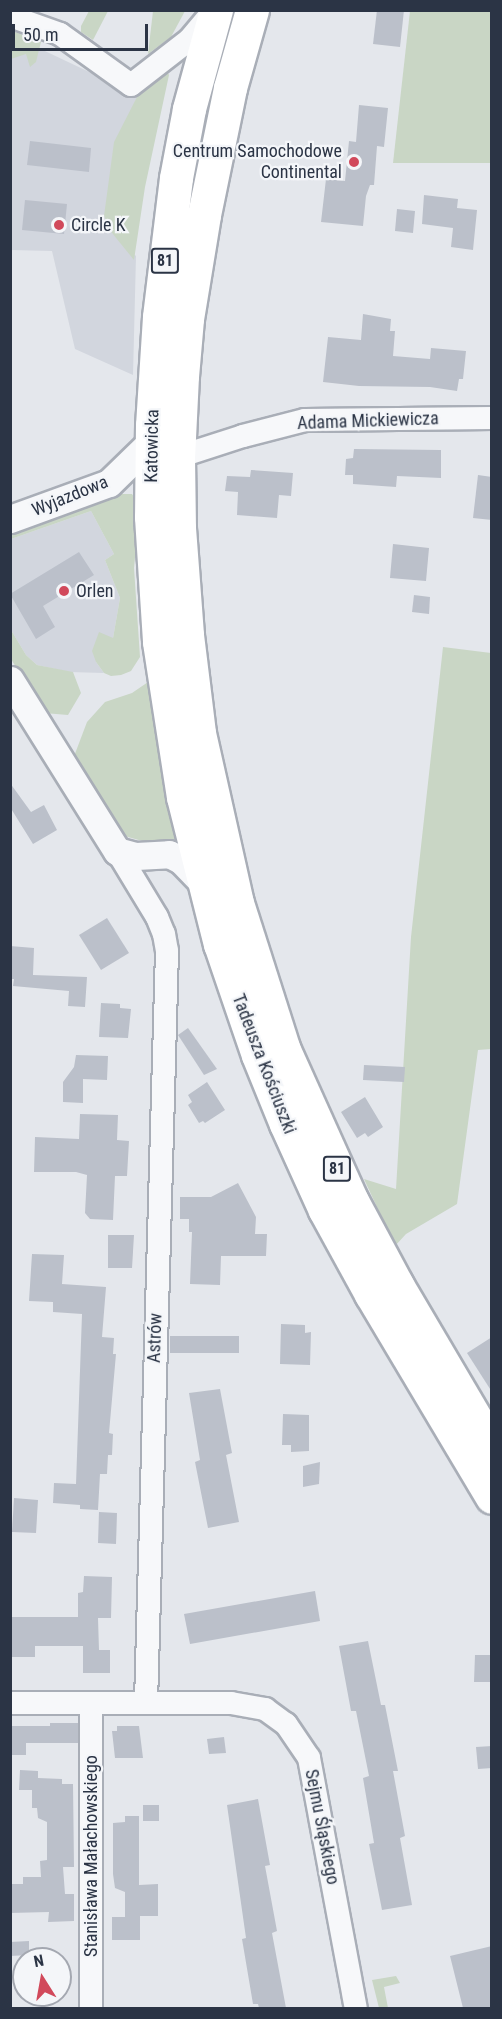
<!DOCTYPE html>
<meta charset="utf-8">
<style>
body{margin:0}
#map{position:relative;width:502px;height:2019px;overflow:hidden;background:#e4e7ec;font-family:"Roboto Condensed",sans-serif}
div>[style]{position:absolute}
[style*='--x']{left:calc(var(--x)*1px);top:calc(var(--y)*1px);width:calc(var(--w)*1px);rotate:calc(var(--a)*1deg)}
.built>*{inset:0;background:#d2d6de}
.green>*{inset:0;background:#c9d6c5}
.building>*{inset:0;background:#bbc0ca}
.roads{filter:drop-shadow(2px 0 #a9aeb7) drop-shadow(-2px 0 #a9aeb7) drop-shadow(0 2px #a9aeb7) drop-shadow(0 -2px #a9aeb7)}
.minor>*{height:22px;margin:-11px;padding:0 11px;transform-origin:11px;border-radius:11px;background:#f7f8fa}
.tertiary>*{height:27px;margin:-13.5px;padding:0 13.5px;transform-origin:13.5px;border-radius:13.5px;background:#f7f8fa}
.primary>*{height:33px;margin:-16.5px;padding:0 16.5px;transform-origin:16.5px;border-radius:16.5px;background:#fff}
.dots>*{width:16px;height:16px;translate:-50% -50%;box-sizing:border-box;border:3px solid #f4f6f9;border-radius:50%}
span{translate:-50% -50%;white-space:nowrap;text-align:center;line-height:1.15;-webkit-text-stroke:4.5px #f4f6f9;paint-order:stroke}
.shield-label span{padding:2px 4px;background:#f4f6f9;border:2px solid;border-radius:4px;-webkit-text-stroke-width:0}
.shield-label{font-size:16px;color:#2b3445;font-weight:700}
.poi-label{font-size:18px;color:#2b3445}
.right{translate:-100% -50%;text-align:right}
.left{translate:0 -50%;text-align:left}
.street-label{font-size:18px;color:#2b3445}
.frame{position:absolute;inset:0;border:12px solid #2b3445;pointer-events:none}
.north{position:absolute;left:12px;top:1947px;width:60px;height:60px;box-sizing:border-box;background:#f4f6f9;border:2px solid #a4a8b1;border-radius:50%;rotate:349deg;font-size:16px;font-weight:700;line-height:24px;text-align:center;color:#2b3445}
.north::after{content:'';display:block;margin:auto;width:21px;height:27px;background:#d1495b;clip-path:polygon(50% 0,100% 100%,50% 72%,0 100%)}
.scale{position:absolute;left:12px;top:24px;width:136px;height:27px;box-sizing:border-box;border:3px solid #2b3445;border-top:0;padding-left:8px;font-size:18px;line-height:21px;white-space:nowrap;color:#2b3445;-webkit-text-stroke:4px #f4f6f9;paint-order:stroke}
</style>
<div id="map">
<div class="built">
<div style="clip-path:polygon(11px 35px,138px 95px,112px 157px,112px 233px,136px 256px,133px 375px,75px 349px,52px 251px,11px 250px)"></div>
<div style="clip-path:polygon(91px 511px,114px 554px,105px 560px,120px 598px,113px 638px,96px 662px,104px 673px,69px 672px,37px 665px,26px 655px,11px 630px,11px 539px)"></div>
</div>
<div class="green">
<div style="clip-path:polygon(89px 11px,108px 11px,93px 40px,81px 32px,81px 26px)"></div>
<div style="clip-path:polygon(153px 11px,185px 11px,171px 37px,148px 54px)"></div>
<div style="clip-path:polygon(410px 11px,491px 11px,491px 163px,393px 163px)"></div>
<div style="clip-path:polygon(10px 30px,41px 42px,36px 62px,30px 67px,26px 54px,11px 59px)"></div>
<div style="clip-path:polygon(167px 71px,169px 75px,145px 187px,134px 260px,112px 233px,104px 216px,114px 142px,138px 95px)"></div>
<div style="clip-path:polygon(120px 494px,132px 494px,140px 506px,134px 568px,140px 657px,131px 671px,121px 675px,111px 676px,104px 673px,96px 662px,92px 651px,99px 632px,113px 638px,120px 598px,105px 560px,114px 554px,91px 511px,11px 539px,10px 532px)"></div>
<div style="clip-path:polygon(11px 630px,26px 655px,37px 665px,73px 672px,81px 693px,68px 715px,44px 713px,11px 659px)"></div>
<div style="clip-path:polygon(443px 647px,491px 653px,491px 1049px,478px 1050px,457px 1204px,406px 1234px,395px 1246px,364px 1179px,396px 1189px,411px 937px)"></div>
<div style="clip-path:polygon(154px 678px,185px 853px,121px 835px,73px 759px,87px 722px,105px 702px,132px 693px)"></div>
<div style="clip-path:polygon(396px 1976px,400px 1983px,384px 1987px,388px 2008px,379px 2008px,372px 1980px)"></div>
</div>
<div class="building">
<div style="clip-path:polygon(377px 10px,404px 10px,400px 47px,373px 44px)"></div>
<div style="clip-path:polygon(359px 105px,388px 108px,384px 147px,377px 146px,374px 185px,370px 185px,366px 196px,363px 226px,321px 222px,326px 179px,345px 181px,349px 141px,356px 142px)"></div>
<div style="clip-path:polygon(30px 141px,91px 148px,89px 172px,27px 165px)"></div>
<div style="clip-path:polygon(424px 195px,458px 199px,457px 208px,477px 210px,473px 250px,451px 247px,453px 228px,422px 224px)"></div>
<div style="clip-path:polygon(25px 200px,67px 204px,64px 234px,22px 230px)"></div>
<div style="clip-path:polygon(397px 209px,415px 211px,413px 233px,395px 231px)"></div>
<div style="clip-path:polygon(363px 314px,391px 319px,390px 331px,395px 331px,393px 356px,430px 359px,431px 348px,466px 351px,463px 379px,459px 379px,457px 391px,430px 387px,359px 386px,323px 382px,328px 337px,361px 340px)"></div>
<div style="clip-path:polygon(354px 449px,441px 450px,441px 478px,397px 476px,396px 487px,353px 484px,353px 475px,345px 475px,346px 459px,353px 458px)"></div>
<div style="clip-path:polygon(251px 470px,293px 473px,291px 496px,279px 495px,277px 518px,237px 515px,238px 492px,225px 491px,227px 476px,250px 477px)"></div>
<div style="clip-path:polygon(478px 475px,492px 477px,492px 520px,473px 518px)"></div>
<div style="clip-path:polygon(393px 544px,429px 548px,426px 581px,390px 578px)"></div>
<div style="clip-path:polygon(79px 552px,94px 575px,43px 606px,55px 627px,36px 639px,10px 594px)"></div>
<div style="clip-path:polygon(414px 595px,430px 597px,429px 614px,412px 612px)"></div>
<div style="clip-path:polygon(10px 783px,31px 812px,44px 805px,57px 830px,33px 844px,10px 807px)"></div>
<div style="clip-path:polygon(107px 918px,129px 953px,101px 970px,79px 935px)"></div>
<div style="clip-path:polygon(10px 946px,34px 948px,33px 975px,87px 977px,85px 1007px,68px 1006px,69px 991px,13px 986px,14px 979px,10px 979px)"></div>
<div style="clip-path:polygon(101px 1003px,120px 1004px,120px 1008px,131px 1009px,128px 1038px,99px 1037px)"></div>
<div style="clip-path:polygon(188px 1028px,217px 1069px,204px 1075px,178px 1035px)"></div>
<div style="clip-path:polygon(76px 1055px,108px 1056px,107px 1080px,83px 1079px,83px 1103px,63px 1102px,63px 1082px,74px 1067px)"></div>
<div style="clip-path:polygon(364px 1065px,405px 1067px,404px 1082px,363px 1080px)"></div>
<div style="clip-path:polygon(207px 1082px,225px 1110px,205px 1123px,203px 1121px,199px 1123px,188px 1105px,192px 1102px,188px 1095px)"></div>
<div style="clip-path:polygon(365px 1097px,383px 1127px,368px 1137px,365px 1133px,357px 1138px,341px 1112px)"></div>
<div style="clip-path:polygon(80px 1114px,118px 1115px,117px 1140px,129px 1141px,127px 1176px,115px 1176px,113px 1220px,90px 1219px,85px 1213px,87px 1175px,76px 1172px,34px 1172px,35px 1137px,79px 1139px)"></div>
<div style="clip-path:polygon(238px 1183px,256px 1217px,255px 1234px,267px 1234px,266px 1256px,221px 1256px,220px 1285px,190px 1284px,192px 1232px,189px 1232px,189px 1219px,180px 1219px,180px 1197px,211px 1197px)"></div>
<div style="clip-path:polygon(108px 1235px,134px 1235px,132px 1268px,108px 1268px)"></div>
<div style="clip-path:polygon(32px 1254px,64px 1255px,62px 1284px,106px 1287px,102px 1337px,114px 1338px,113px 1354px,116px 1354px,109px 1433px,113px 1434px,112px 1455px,108px 1455px,107px 1474px,100px 1474px,98px 1510px,80px 1509px,80px 1505px,53px 1503px,54px 1483px,76px 1484px,82px 1314px,53px 1312px,53px 1302px,29px 1301px)"></div>
<div style="clip-path:polygon(281px 1324px,305px 1325px,305px 1333px,311px 1332px,310px 1365px,280px 1364px)"></div>
<div style="clip-path:polygon(170px 1336px,239px 1336px,239px 1353px,170px 1353px)"></div>
<div style="clip-path:polygon(492px 1337px,492px 1392px,467px 1353px)"></div>
<div style="clip-path:polygon(220px 1389px,232px 1453px,226px 1455px,239px 1522px,208px 1528px,195px 1462px,200px 1460px,189px 1393px)"></div>
<div style="clip-path:polygon(283px 1414px,309px 1415px,309px 1451px,291px 1452px,291px 1445px,282px 1445px)"></div>
<div style="clip-path:polygon(320px 1462px,319px 1484px,303px 1487px,303px 1466px)"></div>
<div style="clip-path:polygon(14px 1498px,38px 1500px,36px 1533px,12px 1532px)"></div>
<div style="clip-path:polygon(99px 1512px,117px 1513px,116px 1544px,98px 1543px)"></div>
<div style="clip-path:polygon(84px 1576px,112px 1577px,111px 1618px,98px 1618px,99px 1650px,110px 1650px,110px 1673px,83px 1673px,83px 1646px,35px 1646px,35px 1657px,10px 1657px,10px 1617px,78px 1617px,78px 1593px,83px 1592px)"></div>
<div style="clip-path:polygon(315px 1591px,320px 1621px,190px 1644px,184px 1614px)"></div>
<div style="clip-path:polygon(368px 1641px,381px 1705px,385px 1705px,398px 1771px,393px 1771px,405px 1836px,400px 1838px,412px 1905px,382px 1910px,369px 1844px,374px 1843px,363px 1778px,369px 1776px,356px 1711px,351px 1711px,339px 1646px)"></div>
<div style="clip-path:polygon(475px 1655px,492px 1655px,492px 1682px,474px 1682px)"></div>
<div style="clip-path:polygon(50px 1723px,78px 1723px,78px 1743px,26px 1743px,26px 1755px,10px 1755px,12px 1726px,50px 1726px)"></div>
<div style="clip-path:polygon(117px 1726px,139px 1726px,143px 1758px,115px 1758px,112px 1731px,117px 1731px)"></div>
<div style="clip-path:polygon(224px 1737px,226px 1753px,209px 1754px,207px 1739px)"></div>
<div style="clip-path:polygon(492px 1746px,492px 1768px,478px 1769px,476px 1747px)"></div>
<div style="clip-path:polygon(20px 1770px,38px 1771px,38px 1778px,62px 1779px,62px 1784px,73px 1784px,74px 1867px,63px 1867px,65px 1894px,74px 1894px,74px 1921px,48px 1922px,49px 1912px,10px 1913px,10px 1884px,23px 1884px,23px 1877px,41px 1877px,40px 1861px,47px 1860px,47px 1822px,38px 1818px,37px 1808px,32px 1808px,32px 1790px,19px 1790px)"></div>
<div style="clip-path:polygon(258px 1799px,270px 1865px,265px 1866px,277px 1931px,272px 1933px,286px 2008px,259px 2008px,258px 2004px,253px 2004px,242px 1939px,246px 1938px,227px 1805px)"></div>
<div style="clip-path:polygon(143px 1805px,159px 1805px,159px 1821px,143px 1821px)"></div>
<div style="clip-path:polygon(125px 1816px,139px 1816px,139px 1885px,158px 1884px,158px 1916px,140px 1916px,140px 1940px,112px 1940px,112px 1917px,125px 1917px,125px 1892px,115px 1888px,113px 1874px,113px 1823px,125px 1822px)"></div>
<div style="clip-path:polygon(29px 1941px,29px 1955px,10px 1956px,10px 1942px)"></div>
<div style="clip-path:polygon(492px 1946px,492px 2008px,463px 2008px,450px 1956px)"></div>
</div>
<div class="roads">
<div class="minor">
<div style="--x:10;--y:16;--w:53;--a:19.8"></div>
<div style="--x:60;--y:34;--w:87;--a:35.7"></div>
<div style="--x:131;--y:85;--w:73;--a:-37.8"></div>
<div style="--x:189;--y:40;--w:34;--a:-50"></div>
<div style="--x:178;--y:457;--w:68;--a:-17.9"></div>
<div style="--x:243;--y:436;--w:64;--a:-14.5"></div>
<div style="--x:305;--y:420;--w:187;--a:-0.6"></div>
<div style="--x:117;--y:851;--w:77;--a:58.8"></div>
<div style="--x:157;--y:917;--w:18;--a:68"></div>
<div style="--x:164;--y:934;--w:17;--a:80"></div>
<div style="--x:167;--y:951;--w:752;--a:91.6"></div>
<div style="--x:10;--y:1703;--w:221;--a:0"></div>
<div style="--x:231;--y:1703;--w:35;--a:10"></div>
<div style="--x:265;--y:1709;--w:26;--a:36"></div>
<div style="--x:286;--y:1724;--w:41;--a:55.9"></div>
<div style="--x:309;--y:1758;--w:254;--a:79.4"></div>
<div style="--x:91;--y:1703;--w:305;--a:90"></div>
</div>
<div class="tertiary">
<div style="--x:10;--y:519;--w:105;--a:-20"></div>
<div style="--x:109;--y:483;--w:59;--a:-44.3"></div>
<div style="--x:10;--y:680;--w:202;--a:58"></div>
<div style="--x:117;--y:851;--w:20;--a:15"></div>
<div style="--x:136;--y:856;--w:33;--a:-3"></div>
<div style="--x:169;--y:854;--w:13;--a:27"></div>
<div style="--x:181;--y:860;--w:32;--a:46"></div>
</div>
<div class="primary">
<div style="--x:216;--y:10;--w:103;--a:105.3"></div>
<div style="--x:189;--y:109;--w:70;--a:100.7"></div>
<div style="--x:176;--y:178;--w:140;--a:97"></div>
<div style="--x:159;--y:317;--w:108;--a:93.7"></div>
<div style="--x:152;--y:425;--w:92;--a:90.6"></div>
<div style="--x:151;--y:517;--w:125;--a:86.3"></div>
<div style="--x:159;--y:642;--w:157;--a:81.2"></div>
<div style="--x:183;--y:797;--w:152;--a:75.9"></div>
<div style="--x:220;--y:944;--w:117;--a:71.1"></div>
<div style="--x:258;--y:1055;--w:74;--a:67.9"></div>
<div style="--x:286;--y:1124;--w:94;--a:65.6"></div>
<div style="--x:325;--y:1210;--w:96;--a:61.3"></div>
<div style="--x:371;--y:1294;--w:236;--a:59.2"></div>
<div style="--x:252;--y:10;--w:81;--a:105.8"></div>
<div style="--x:230;--y:88;--w:130;--a:101.6"></div>
<div style="--x:204;--y:215;--w:105;--a:99.3"></div>
<div style="--x:187;--y:319;--w:57;--a:95"></div>
<div style="--x:182;--y:376;--w:81;--a:92.8"></div>
<div style="--x:178;--y:457;--w:71;--a:89.2"></div>
<div style="--x:179;--y:528;--w:107;--a:85.7"></div>
<div style="--x:187;--y:635;--w:99;--a:83"></div>
<div style="--x:199;--y:733;--w:174;--a:77.4"></div>
<div style="--x:237;--y:903;--w:154;--a:72.3"></div>
<div style="--x:284;--y:1050;--w:166;--a:65.8"></div>
<div style="--x:352;--y:1201;--w:95;--a:61.8"></div>
<div style="--x:397;--y:1285;--w:187;--a:59.5"></div>
</div>
</div>
<div class="dots">
<div style="left:354px;top:162px;background:#d1495b"></div>
<div style="left:59px;top:225px;background:#d1495b"></div>
<div style="left:64px;top:591px;background:#d1495b"></div>
</div>
<div class="shield-label">
<span style="left:165px;top:261px">81</span>
<span style="left:337px;top:1169px">81</span>
</div>
<div class="poi-label">
<span class="right" style="left:342px;top:162px">Centrum Samochodowe<br>Continental</span>
<span class="left" style="left:71px;top:225px">Circle K</span>
<span class="left" style="left:76px;top:591px">Orlen</span>
</div>
<div class="street-label">
<span style="left:368px;top:421px;rotate:-2deg">Adama Mickiewicza</span>
<span style="left:152px;top:446px;rotate:-89deg">Katowicka</span>
<span style="left:70px;top:496px;rotate:-22deg">Wyjazdowa</span>
<span style="left:264px;top:1064px;rotate:69deg">Tadeusza Kościuszki</span>
<span style="left:155px;top:1338px;rotate:-88deg">Astrów</span>
<span style="left:322px;top:1827px;rotate:79deg">Sejmu Śląskiego</span>
<span style="left:91px;top:1856px;rotate:-90deg">Stanisława Małachowskiego</span>
</div>
<div class="frame"></div>
<div class="north">N</div>
<div class="scale">50 m</div>
</div>
